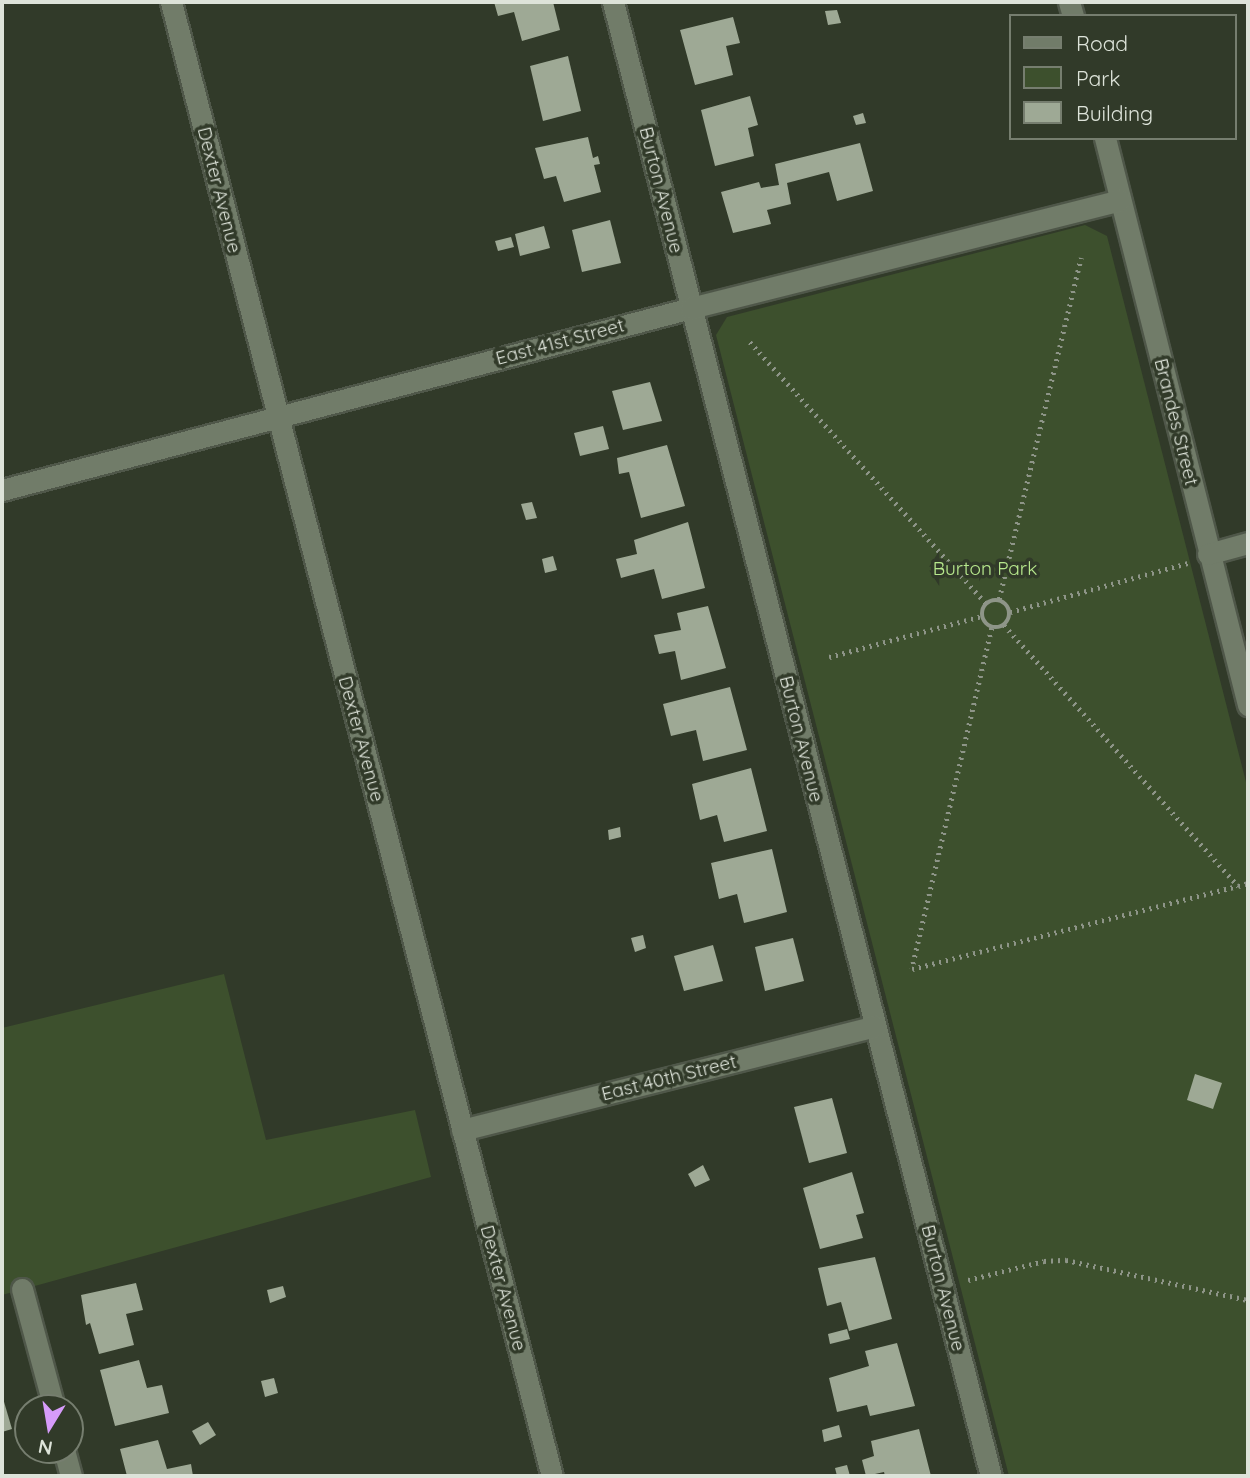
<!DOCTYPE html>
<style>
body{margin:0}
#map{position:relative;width:1250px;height:1478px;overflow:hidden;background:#313a29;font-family:Quicksand,sans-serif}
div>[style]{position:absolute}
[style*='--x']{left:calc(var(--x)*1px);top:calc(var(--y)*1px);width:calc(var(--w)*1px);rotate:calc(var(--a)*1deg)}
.green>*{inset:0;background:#3d502d}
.building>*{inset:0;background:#9ea995}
.path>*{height:4.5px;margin-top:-2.25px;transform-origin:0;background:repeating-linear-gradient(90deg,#8e9588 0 2px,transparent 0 7px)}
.path>.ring{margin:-2.25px;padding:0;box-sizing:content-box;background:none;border:4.5px solid #8e9588;border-radius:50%}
.roads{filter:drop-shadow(2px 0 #4f5749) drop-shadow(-2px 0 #4f5749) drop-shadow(0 2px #4f5749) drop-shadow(0 -2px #4f5749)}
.minor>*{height:21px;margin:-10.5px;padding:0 10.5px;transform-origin:10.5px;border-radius:10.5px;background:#717c69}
span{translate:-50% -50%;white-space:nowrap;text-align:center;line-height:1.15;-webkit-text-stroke:7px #313a29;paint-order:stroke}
.street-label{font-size:19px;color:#dde3d9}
.park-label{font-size:19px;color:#b7e88d}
.frame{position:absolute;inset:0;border:4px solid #dde3d9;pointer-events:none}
.legend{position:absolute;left:1009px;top:14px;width:228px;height:126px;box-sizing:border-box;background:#313a29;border:2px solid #767e6f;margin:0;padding:9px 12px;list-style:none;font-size:21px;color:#dde3d9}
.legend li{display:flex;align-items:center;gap:14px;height:35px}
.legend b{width:35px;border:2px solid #767e6f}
.north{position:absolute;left:14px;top:1394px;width:70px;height:70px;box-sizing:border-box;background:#313a29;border:2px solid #767e6f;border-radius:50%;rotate:191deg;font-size:19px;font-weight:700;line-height:28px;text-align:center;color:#dde3d9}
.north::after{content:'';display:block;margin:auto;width:24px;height:32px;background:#d69bfa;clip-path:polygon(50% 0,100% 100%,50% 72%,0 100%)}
</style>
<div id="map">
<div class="green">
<div style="clip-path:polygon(1085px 225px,1107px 236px,1248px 790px,1248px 1476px,1009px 1476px,716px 335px,727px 317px)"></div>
<div style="clip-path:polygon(224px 974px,266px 1140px,415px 1110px,431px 1177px,2px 1295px,2px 1028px)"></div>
</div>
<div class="building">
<div style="clip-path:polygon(494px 2px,553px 2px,560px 30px,522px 41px,514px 12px,498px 16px)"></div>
<div style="clip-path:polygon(837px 10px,841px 23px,828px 25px,825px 11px)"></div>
<div style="clip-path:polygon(733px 17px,740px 43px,726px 46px,733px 75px,695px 85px,680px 30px)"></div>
<div style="clip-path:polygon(568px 56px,581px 111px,543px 121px,530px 66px)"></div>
<div style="clip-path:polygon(750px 96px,758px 125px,748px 128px,754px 156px,715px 166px,701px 110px)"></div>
<div style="clip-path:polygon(863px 113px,866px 123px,856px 125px,853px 116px)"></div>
<div style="clip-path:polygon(588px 137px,593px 158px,598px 156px,600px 164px,594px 165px,601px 192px,564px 202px,556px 176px,544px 179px,535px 148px)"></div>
<div style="clip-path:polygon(860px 143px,873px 191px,837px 201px,829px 172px,787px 183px,791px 204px,767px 210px,771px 224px,733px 233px,721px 192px,759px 182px,761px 188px,779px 185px,775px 164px)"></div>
<div style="clip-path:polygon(610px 220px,621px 263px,582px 272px,572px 230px)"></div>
<div style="clip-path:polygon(544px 226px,550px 248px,520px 256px,515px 234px)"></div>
<div style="clip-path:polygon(511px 237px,514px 247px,498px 251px,495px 241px)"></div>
<div style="clip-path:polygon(650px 382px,662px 421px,623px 430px,612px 391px)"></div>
<div style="clip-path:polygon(603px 426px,609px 449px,580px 456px,574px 433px)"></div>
<div style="clip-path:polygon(667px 445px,685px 506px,641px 518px,629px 472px,619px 474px,617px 458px)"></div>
<div style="clip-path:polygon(532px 502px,537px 518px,526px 520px,521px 504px)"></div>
<div style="clip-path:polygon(688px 522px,705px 588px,662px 599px,654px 569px,621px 578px,616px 559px,637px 554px,634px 540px)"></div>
<div style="clip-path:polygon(553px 556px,557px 570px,545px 573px,542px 559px)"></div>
<div style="clip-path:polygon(708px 606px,726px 668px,681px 680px,675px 651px,659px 654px,654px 635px,681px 630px,677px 613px)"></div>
<div style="clip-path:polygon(730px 687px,747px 750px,703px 761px,696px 730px,671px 736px,663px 704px)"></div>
<div style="clip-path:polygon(751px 768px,767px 831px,724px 842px,717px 815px,700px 820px,692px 784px)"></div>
<div style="clip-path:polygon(620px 827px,621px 837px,609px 840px,608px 830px)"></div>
<div style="clip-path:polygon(772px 849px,787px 912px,744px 923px,737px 894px,719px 899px,711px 863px)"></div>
<div style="clip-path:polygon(643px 935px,646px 948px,635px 952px,631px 938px)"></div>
<div style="clip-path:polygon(793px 938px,804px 981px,765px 991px,755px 947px)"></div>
<div style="clip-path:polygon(713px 945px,723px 981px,684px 991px,674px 956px)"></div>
<div style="clip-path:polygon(1195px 1074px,1222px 1083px,1213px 1109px,1187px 1100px)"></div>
<div style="clip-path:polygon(832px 1098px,847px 1153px,809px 1163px,794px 1107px)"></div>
<div style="clip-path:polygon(703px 1165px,710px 1180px,695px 1187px,688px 1174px)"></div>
<div style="clip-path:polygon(852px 1172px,864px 1213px,856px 1215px,863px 1238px,820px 1249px,803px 1188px)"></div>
<div style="clip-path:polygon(875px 1257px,892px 1319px,849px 1331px,841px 1302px,827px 1306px,818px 1268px)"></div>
<div style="clip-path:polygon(136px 1283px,143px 1310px,126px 1314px,134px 1345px,99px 1354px,90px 1323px,86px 1325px,81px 1295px)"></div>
<div style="clip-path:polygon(283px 1286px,286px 1297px,270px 1303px,267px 1290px)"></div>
<div style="clip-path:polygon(847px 1329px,850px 1339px,830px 1344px,828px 1334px)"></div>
<div style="clip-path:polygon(897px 1343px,915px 1406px,870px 1416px,867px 1405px,837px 1412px,829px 1378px,869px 1366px,865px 1351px)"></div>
<div style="clip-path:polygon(139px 1360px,147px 1388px,162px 1385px,169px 1413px,115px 1426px,100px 1370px)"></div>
<div style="clip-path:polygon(274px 1378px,278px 1393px,265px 1397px,261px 1381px)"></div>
<div style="clip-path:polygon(2px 1395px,12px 1429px,2px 1432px)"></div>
<div style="clip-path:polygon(208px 1422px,216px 1435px,200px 1445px,192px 1431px)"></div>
<div style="clip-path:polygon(839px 1425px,842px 1437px,824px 1442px,822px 1430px)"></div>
<div style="clip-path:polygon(919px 1429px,931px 1476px,885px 1476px,884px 1472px,866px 1476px,862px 1460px,874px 1456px,871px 1441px)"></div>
<div style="clip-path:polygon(158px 1440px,167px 1469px,191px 1464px,193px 1476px,127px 1476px,120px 1449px)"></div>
<div style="clip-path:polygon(847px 1465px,850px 1476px,837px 1476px,835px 1468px)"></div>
</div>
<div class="path">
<div style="--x:750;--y:342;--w:352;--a:47.9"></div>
<div style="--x:999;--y:599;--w:351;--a:-76.5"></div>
<div class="ring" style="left:982px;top:600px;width:23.5px;height:23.5px"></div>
<div style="--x:1010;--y:612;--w:185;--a:-15.4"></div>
<div style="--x:1004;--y:625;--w:351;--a:48.1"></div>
<div style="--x:1238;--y:886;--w:10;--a:-17"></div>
<div style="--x:992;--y:628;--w:350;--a:103.2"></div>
<div style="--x:912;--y:969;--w:336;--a:-14.3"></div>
<div style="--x:829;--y:657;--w:158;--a:-15"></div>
<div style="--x:968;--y:1280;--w:78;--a:-14"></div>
<div style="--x:1044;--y:1261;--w:22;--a:-3"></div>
<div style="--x:1066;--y:1260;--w:186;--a:12.4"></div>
</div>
<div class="roads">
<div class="minor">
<div style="--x:171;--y:2;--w:1522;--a:75.51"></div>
<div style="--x:613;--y:2;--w:1522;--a:75.62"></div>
<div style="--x:1069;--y:2;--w:15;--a:74"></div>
<div style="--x:1105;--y:138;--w:585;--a:75.84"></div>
<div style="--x:2;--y:490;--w:713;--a:-14.8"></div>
<div style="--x:691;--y:308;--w:442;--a:-14.1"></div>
<div style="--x:1208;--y:554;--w:41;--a:-15.4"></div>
<div style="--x:462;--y:1130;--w:426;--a:-14.1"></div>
<div style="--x:22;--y:1289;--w:123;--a:74.9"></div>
<div style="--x:64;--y:1450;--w:27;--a:75"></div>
</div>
</div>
<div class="street-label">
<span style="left:219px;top:190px;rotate:76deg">Dexter Avenue</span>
<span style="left:661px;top:190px;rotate:76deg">Burton Avenue</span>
<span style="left:560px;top:342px;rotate:-15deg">East 41st Street</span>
<span style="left:1176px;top:422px;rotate:76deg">Brandes Street</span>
<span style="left:361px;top:739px;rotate:75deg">Dexter Avenue</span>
<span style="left:801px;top:739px;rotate:76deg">Burton Avenue</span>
<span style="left:669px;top:1078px;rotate:-14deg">East 40th Street</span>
<span style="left:503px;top:1288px;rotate:75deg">Dexter Avenue</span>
<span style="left:943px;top:1288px;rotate:76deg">Burton Avenue</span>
</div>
<div class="park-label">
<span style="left:985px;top:569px">Burton Park</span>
</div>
<div class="frame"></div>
<ul class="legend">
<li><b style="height:9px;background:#717c69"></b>Road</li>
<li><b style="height:19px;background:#3d502d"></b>Park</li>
<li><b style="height:19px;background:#9ea995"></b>Building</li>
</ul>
<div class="north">N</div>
</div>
